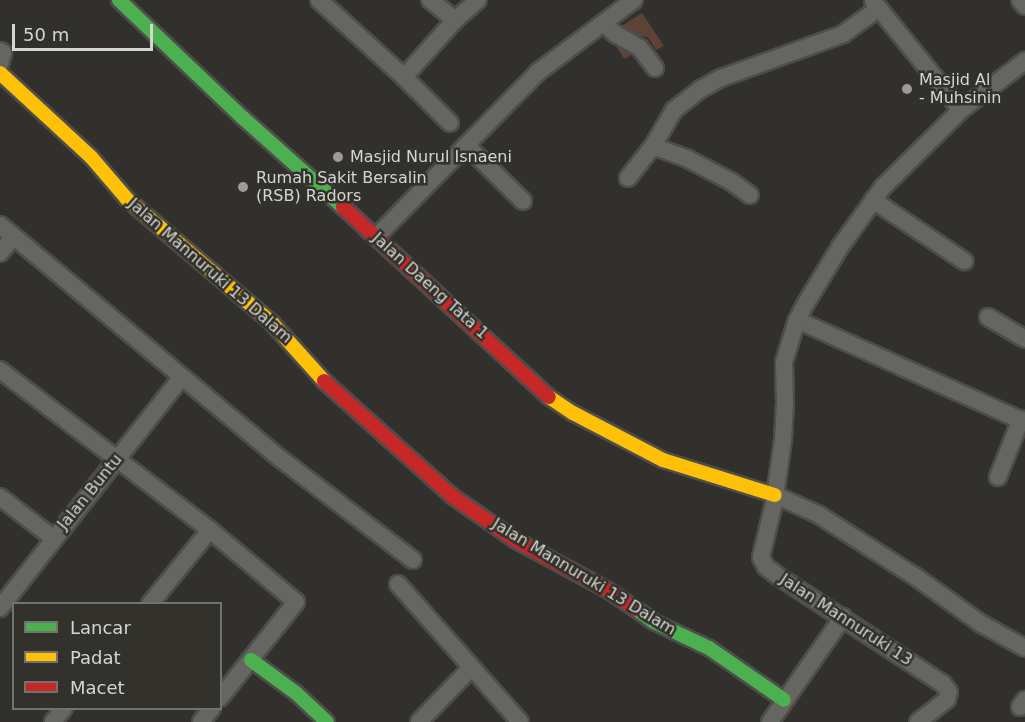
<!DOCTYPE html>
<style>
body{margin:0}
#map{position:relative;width:1025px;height:722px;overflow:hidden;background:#31302c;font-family:"DejaVu Sans",sans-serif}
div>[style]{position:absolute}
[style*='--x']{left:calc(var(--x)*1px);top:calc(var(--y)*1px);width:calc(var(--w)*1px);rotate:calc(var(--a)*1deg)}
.green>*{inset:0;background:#5d4236}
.roads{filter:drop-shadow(2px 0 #4e4d4a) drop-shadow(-2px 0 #4e4d4a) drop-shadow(0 2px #4e4d4a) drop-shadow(0 -2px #4e4d4a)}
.street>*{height:16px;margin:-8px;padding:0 8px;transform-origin:8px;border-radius:8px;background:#656562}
.fast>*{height:14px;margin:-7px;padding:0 7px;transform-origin:7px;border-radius:7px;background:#4caf50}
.slow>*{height:14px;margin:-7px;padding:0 7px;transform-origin:7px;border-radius:7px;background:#ffc107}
.jam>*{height:14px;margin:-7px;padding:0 7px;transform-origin:7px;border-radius:7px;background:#c62828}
.dots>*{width:16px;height:16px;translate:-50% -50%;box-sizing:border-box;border:3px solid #32312b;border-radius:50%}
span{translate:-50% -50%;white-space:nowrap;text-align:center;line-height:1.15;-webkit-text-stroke:5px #32312b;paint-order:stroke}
.poi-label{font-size:16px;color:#d5d5d1}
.left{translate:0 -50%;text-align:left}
.street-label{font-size:16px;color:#d5d5d1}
.legend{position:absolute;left:12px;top:602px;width:210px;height:108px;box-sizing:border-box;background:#32312b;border:2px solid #73736d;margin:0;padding:8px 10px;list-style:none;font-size:18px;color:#d5d5d1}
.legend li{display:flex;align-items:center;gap:12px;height:30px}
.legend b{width:30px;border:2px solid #73736d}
.scale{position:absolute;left:12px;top:24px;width:141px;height:27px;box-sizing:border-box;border:3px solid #d5d5d1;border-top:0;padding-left:8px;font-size:18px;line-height:21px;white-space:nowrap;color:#d5d5d1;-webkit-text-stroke:4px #32312b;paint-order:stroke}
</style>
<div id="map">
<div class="green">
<div style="clip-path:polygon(642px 13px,664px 46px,656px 50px,648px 37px,635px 36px,627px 49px,630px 56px,624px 59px,609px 34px)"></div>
</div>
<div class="roads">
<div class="street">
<div style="--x:319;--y:0;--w:115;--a:42.2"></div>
<div style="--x:404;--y:77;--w:65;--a:45"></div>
<div style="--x:1020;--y:0;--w:8;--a:50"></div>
<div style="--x:873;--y:1;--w:140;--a:51.1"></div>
<div style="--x:455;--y:20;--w:30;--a:-41"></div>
<div style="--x:604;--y:23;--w:14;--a:45"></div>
<div style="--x:614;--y:33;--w:30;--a:30"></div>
<div style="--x:640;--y:48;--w:25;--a:53"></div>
<div style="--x:0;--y:51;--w:4;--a:34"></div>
<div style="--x:3;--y:53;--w:11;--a:105"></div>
<div style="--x:404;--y:77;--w:76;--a:-48.2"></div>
<div style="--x:455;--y:20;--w:32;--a:-141"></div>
<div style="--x:466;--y:145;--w:80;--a:44.5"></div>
<div style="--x:653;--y:146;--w:37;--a:20"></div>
<div style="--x:688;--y:159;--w:50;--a:27.6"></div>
<div style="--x:732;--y:182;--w:22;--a:36"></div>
<div style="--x:628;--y:178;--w:41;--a:-52"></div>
<div style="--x:653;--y:146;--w:42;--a:-59.7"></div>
<div style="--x:674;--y:110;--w:34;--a:-38"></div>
<div style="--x:701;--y:89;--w:23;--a:-29"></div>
<div style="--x:721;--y:78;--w:130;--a:-19.8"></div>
<div style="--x:843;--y:34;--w:44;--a:-35.8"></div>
<div style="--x:873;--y:200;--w:110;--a:33.8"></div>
<div style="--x:0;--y:225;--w:366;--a:39.8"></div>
<div style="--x:281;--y:459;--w:166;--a:37.4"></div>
<div style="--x:376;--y:237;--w:231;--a:-45.5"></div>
<div style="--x:538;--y:72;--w:120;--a:-36.9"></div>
<div style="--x:0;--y:253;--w:19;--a:-51"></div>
<div style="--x:988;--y:317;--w:43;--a:30.7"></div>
<div style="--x:797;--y:320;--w:250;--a:24.1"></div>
<div style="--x:0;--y:370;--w:264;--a:37.3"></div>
<div style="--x:210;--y:530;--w:112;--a:39.9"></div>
<div style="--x:296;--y:602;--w:122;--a:128.4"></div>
<div style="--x:998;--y:477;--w:62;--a:-68.4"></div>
<div style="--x:775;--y:495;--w:48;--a:24.4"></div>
<div style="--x:819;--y:515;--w:115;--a:32.6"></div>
<div style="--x:916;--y:577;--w:79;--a:35.7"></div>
<div style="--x:980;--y:623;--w:51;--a:29.1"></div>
<div style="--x:0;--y:497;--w:67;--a:37.7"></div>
<div style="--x:398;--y:584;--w:184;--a:48.5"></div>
<div style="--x:150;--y:604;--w:95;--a:-51"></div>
<div style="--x:0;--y:608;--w:294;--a:-51.8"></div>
<div style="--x:1020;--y:707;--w:9;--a:-54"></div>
<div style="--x:53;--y:722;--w:18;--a:-52"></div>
<div style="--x:201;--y:722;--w:18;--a:-52"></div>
<div style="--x:419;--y:722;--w:76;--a:-46.1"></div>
<div style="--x:770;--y:722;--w:128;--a:-55.2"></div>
<div style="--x:918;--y:722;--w:37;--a:-38"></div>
<div style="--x:947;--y:699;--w:7;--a:-74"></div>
<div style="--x:949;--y:692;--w:10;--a:-127"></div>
<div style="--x:943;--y:684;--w:197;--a:-146.8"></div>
<div style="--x:778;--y:576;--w:15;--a:-143"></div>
<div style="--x:766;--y:567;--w:11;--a:-117"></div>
<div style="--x:761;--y:557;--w:56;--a:-76.5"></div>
<div style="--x:774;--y:503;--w:64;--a:-81.9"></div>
<div style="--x:783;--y:440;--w:37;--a:-87"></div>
<div style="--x:785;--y:403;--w:41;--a:-91.4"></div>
<div style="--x:784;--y:362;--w:44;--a:-72.8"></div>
<div style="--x:797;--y:320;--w:19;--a:-62"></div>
<div style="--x:806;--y:303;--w:66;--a:-58.7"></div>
<div style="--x:840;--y:247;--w:74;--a:-54.4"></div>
<div style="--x:883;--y:187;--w:110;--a:-44.6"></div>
<div style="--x:961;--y:110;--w:81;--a:-37.4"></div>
</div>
<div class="fast">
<div style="--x:119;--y:0;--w:171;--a:43.6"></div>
<div style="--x:243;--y:118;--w:134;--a:41.7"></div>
<div style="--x:636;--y:609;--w:22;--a:36"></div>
<div style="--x:654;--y:622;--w:61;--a:25.3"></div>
<div style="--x:709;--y:648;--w:91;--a:34.7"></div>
<div style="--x:251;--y:660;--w:56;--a:36.3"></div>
<div style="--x:296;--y:693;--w:42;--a:43.1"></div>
</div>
<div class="slow">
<div style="--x:0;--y:73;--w:124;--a:42.7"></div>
<div style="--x:91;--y:157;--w:55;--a:49.4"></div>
<div style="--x:127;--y:199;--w:191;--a:40.5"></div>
<div style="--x:272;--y:323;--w:78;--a:48.1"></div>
<div style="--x:549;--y:397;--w:29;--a:34"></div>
<div style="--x:573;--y:413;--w:102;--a:27.6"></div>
<div style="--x:663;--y:460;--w:117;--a:17.4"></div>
</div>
<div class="jam">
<div style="--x:343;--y:207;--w:280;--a:42.7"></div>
<div style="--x:324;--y:381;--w:172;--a:41.9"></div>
<div style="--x:452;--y:496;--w:77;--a:34.9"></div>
<div style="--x:515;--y:540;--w:103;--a:28.3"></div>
<div style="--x:606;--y:589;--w:36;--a:34"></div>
</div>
</div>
<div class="dots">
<div style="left:907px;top:89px;background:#9c9b97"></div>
<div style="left:338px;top:157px;background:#9c9b97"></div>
<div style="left:243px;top:187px;background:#9c9b97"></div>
</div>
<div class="poi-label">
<span class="left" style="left:919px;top:89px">Masjid Al<br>- Muhsinin</span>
<span class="left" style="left:350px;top:157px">Masjid Nurul Isnaeni</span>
<span class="left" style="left:256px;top:187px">Rumah Sakit Bersalin<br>(RSB) Radors</span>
</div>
<div class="street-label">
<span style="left:210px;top:271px;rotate:41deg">Jalan Mannuruki 13 Dalam</span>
<span style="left:430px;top:286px;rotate:42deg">Jalan Daeng Tata 1</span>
<span style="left:90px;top:492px;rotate:-51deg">Jalan Buntu</span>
<span style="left:584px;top:577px;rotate:31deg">Jalan Mannuruki 13 Dalam</span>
<span style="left:846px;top:620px;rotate:33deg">Jalan Mannuruki 13</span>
</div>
<ul class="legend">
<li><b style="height:8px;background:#4caf50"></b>Lancar</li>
<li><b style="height:8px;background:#ffc107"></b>Padat</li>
<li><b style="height:8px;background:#c62828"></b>Macet</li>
</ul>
<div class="scale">50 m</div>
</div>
